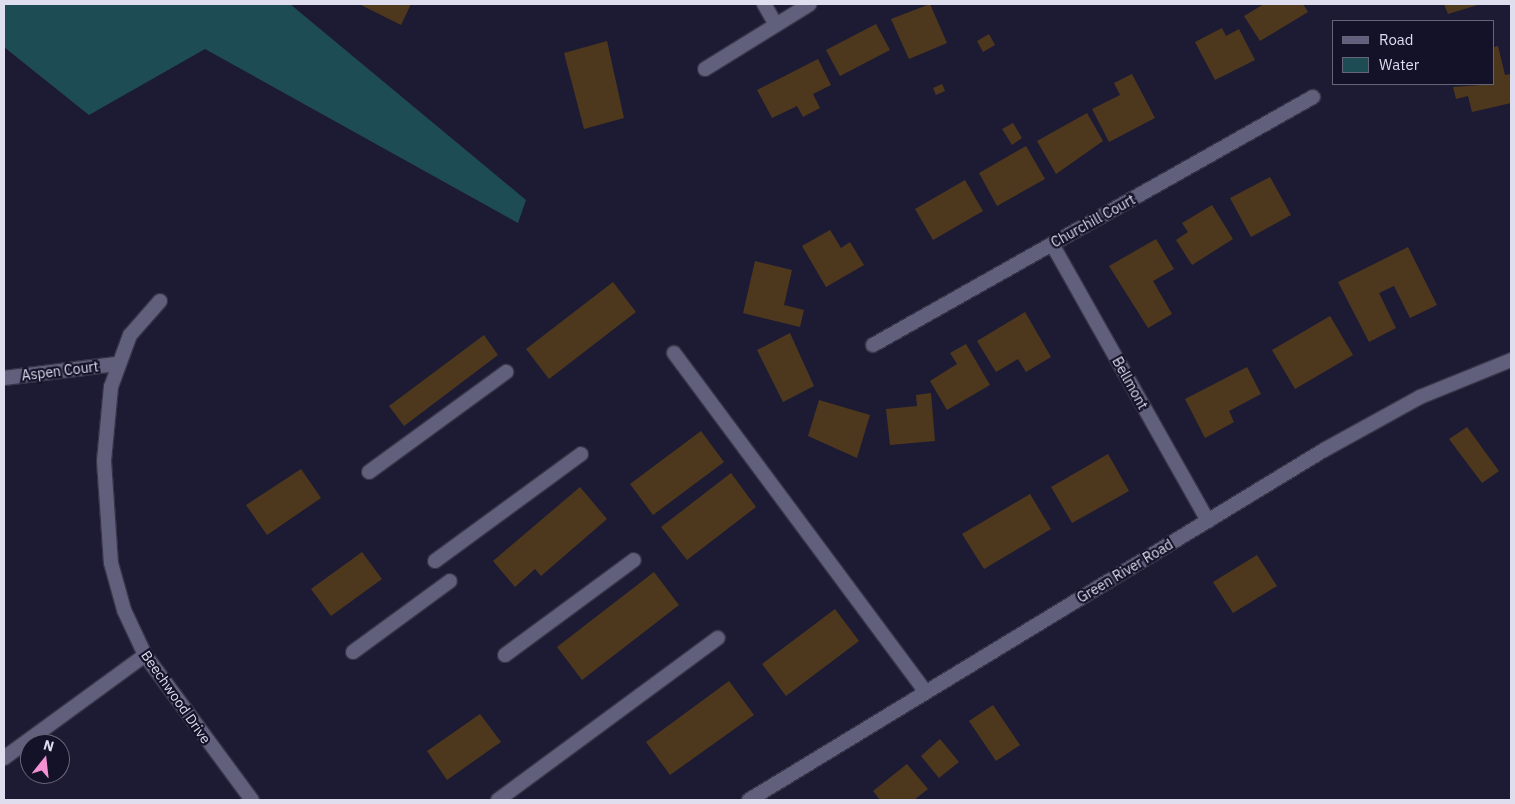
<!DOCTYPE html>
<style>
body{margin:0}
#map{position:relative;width:1515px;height:804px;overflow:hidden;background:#1d1b33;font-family:"IBM Plex Sans",sans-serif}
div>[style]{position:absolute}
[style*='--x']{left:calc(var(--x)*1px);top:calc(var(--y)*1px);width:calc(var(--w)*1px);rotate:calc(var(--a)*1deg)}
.water>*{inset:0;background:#1e4c55}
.building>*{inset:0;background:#4e381d}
.roads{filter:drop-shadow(1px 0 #373549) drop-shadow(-1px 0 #373549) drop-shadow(0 1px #373549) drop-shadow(0 -1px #373549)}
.service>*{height:14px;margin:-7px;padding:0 7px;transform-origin:7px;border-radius:7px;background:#61607c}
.minor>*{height:14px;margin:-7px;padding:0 7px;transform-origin:7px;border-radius:7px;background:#61607c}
.tertiary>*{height:14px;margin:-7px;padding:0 7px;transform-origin:7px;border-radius:7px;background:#61607c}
span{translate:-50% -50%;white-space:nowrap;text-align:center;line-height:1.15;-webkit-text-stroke:4.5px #141229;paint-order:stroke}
.street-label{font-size:14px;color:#dedeef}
.frame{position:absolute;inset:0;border:5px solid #dedeef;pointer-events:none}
.legend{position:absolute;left:1332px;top:20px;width:162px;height:65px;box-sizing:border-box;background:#141229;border:1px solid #656478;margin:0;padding:6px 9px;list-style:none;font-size:15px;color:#dedeef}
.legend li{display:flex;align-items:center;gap:10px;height:25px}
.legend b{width:25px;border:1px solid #656478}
.north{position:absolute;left:20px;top:734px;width:50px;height:50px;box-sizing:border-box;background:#141229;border:1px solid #656478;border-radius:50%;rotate:16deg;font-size:14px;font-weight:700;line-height:20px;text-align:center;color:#dedeef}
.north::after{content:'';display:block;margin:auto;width:18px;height:22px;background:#f491d3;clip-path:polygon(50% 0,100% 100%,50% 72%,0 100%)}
</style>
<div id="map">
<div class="water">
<div style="clip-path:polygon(4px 4px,290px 4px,526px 200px,518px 223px,205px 49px,89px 115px,4px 47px)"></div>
</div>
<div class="building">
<div style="clip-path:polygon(359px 4px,411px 4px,401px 25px)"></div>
<div style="clip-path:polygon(930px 4px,947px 43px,909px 59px,891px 19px)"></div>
<div style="clip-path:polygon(1264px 4px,1303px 4px,1308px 12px,1260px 41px,1244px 16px)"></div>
<div style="clip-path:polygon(1444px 4px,1481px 4px,1448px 14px)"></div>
<div style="clip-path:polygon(876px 24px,890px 50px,840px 76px,826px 50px)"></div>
<div style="clip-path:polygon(1222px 28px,1226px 36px,1239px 29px,1255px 60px,1215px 80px,1195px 42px)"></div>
<div style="clip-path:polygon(989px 34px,995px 45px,983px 52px,977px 41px)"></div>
<div style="clip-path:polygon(607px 41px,624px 118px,584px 129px,564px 53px)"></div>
<div style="clip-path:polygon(1498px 46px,1505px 75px,1511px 74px,1511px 103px,1472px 112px,1468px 96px,1456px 99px,1453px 87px,1494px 84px,1494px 47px)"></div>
<div style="clip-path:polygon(818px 59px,831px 85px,813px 94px,820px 108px,803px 117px,797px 106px,772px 118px,757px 90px)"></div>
<div style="clip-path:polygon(1132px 74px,1155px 118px,1109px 142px,1092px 109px,1120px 95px,1114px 83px)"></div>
<div style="clip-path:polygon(942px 84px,945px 91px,936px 95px,933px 88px)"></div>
<div style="clip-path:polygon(1087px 113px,1103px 141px,1056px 174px,1037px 141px)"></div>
<div style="clip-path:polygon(1013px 123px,1022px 138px,1012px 145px,1002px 129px)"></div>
<div style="clip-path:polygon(1026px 146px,1045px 179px,997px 206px,979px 173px)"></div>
<div style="clip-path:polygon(1270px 177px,1291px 215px,1251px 237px,1230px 198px)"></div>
<div style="clip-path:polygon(965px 180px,983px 211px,933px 240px,915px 209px)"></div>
<div style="clip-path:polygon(1212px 205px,1233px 239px,1192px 265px,1176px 240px,1188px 232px,1182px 223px)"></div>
<div style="clip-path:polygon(830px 230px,841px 248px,850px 242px,864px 265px,826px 287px,802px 246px)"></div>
<div style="clip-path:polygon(1156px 239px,1174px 269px,1153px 281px,1172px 314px,1148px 328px,1109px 266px)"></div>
<div style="clip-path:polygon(1408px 247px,1437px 305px,1410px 318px,1394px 286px,1379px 293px,1396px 328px,1369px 342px,1338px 282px)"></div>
<div style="clip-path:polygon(755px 261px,792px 270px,784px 305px,804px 310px,800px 327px,743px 313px)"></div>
<div style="clip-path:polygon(613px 282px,636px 312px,549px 379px,526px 349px)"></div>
<div style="clip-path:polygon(1025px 312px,1051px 357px,1026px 372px,1018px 359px,996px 372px,977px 341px)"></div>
<div style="clip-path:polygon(1330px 316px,1353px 355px,1295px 389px,1272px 350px)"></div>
<div style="clip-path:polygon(790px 333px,814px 386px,783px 402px,757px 350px)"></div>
<div style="clip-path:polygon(484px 335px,498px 355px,404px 426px,389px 406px)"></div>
<div style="clip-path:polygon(966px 344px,990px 385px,947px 410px,930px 381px,957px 364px,950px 353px)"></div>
<div style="clip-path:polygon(1247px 367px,1261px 394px,1229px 411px,1234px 422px,1205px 438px,1185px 399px)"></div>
<div style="clip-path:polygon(931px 393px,935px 441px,890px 445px,886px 409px,917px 406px,916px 395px)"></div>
<div style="clip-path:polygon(819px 400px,870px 415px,857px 458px,808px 436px)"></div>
<div style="clip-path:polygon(1467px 427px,1499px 471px,1482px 483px,1449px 439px)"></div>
<div style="clip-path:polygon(701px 431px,724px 462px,653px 515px,630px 484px)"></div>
<div style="clip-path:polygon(1108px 454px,1129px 491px,1072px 523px,1051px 487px)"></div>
<div style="clip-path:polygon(301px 469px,321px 498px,267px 535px,246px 505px)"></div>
<div style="clip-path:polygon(731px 473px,756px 507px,687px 560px,661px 527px)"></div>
<div style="clip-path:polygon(580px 487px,607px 519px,541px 576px,535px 569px,515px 587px,493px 561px)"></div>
<div style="clip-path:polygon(1030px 494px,1051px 529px,984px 569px,962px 534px)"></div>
<div style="clip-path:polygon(362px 552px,382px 579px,331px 616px,311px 589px)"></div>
<div style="clip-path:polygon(1257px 555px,1277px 586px,1233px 613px,1213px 582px)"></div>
<div style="clip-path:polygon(654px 572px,679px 605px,582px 680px,557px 647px)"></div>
<div style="clip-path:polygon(835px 609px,859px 641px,786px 696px,762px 664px)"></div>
<div style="clip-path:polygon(729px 681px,754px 715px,670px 775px,646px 742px)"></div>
<div style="clip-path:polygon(993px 705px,1020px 745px,996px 761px,969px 721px)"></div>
<div style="clip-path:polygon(480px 714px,501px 742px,447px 780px,427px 751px)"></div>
<div style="clip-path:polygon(940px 739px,959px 762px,939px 778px,921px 756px)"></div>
<div style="clip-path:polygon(907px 764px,928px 789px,914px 800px,880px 800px,873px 791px)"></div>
</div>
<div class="roads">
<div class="service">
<div style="--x:674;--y:353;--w:421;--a:53.4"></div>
<div style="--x:369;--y:472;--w:170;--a:-36.1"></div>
<div style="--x:435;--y:561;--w:181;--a:-36.2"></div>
<div style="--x:353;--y:652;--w:120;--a:-36.2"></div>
<div style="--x:505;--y:655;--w:160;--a:-36.4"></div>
<div style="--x:498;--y:800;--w:273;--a:-36.4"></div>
</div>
<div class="minor">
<div style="--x:764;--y:4;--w:22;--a:60"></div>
<div style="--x:705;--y:69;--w:123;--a:-31.8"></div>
<div style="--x:1052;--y:244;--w:318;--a:60.6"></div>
<div style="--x:160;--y:301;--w:45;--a:131.4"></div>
<div style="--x:130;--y:335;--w:55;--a:110.1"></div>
<div style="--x:111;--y:387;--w:74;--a:95.4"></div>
<div style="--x:104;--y:461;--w:102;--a:86.1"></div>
<div style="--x:111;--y:563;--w:49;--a:74.5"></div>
<div style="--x:124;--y:610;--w:50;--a:65"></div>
<div style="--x:145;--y:655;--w:180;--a:53.6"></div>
<div style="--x:873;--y:345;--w:505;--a:-29.41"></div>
<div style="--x:4;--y:378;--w:114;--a:-7.1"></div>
<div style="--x:4;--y:758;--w:175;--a:-36.1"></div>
</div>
<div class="tertiary">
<div style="--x:749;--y:800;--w:673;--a:-31.33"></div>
<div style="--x:1324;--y:450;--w:110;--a:-28.9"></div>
<div style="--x:1420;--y:397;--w:98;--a:-22.1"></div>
</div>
</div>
<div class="street-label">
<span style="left:1093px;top:221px;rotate:-29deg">Churchill Court</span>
<span style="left:60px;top:371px;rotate:-7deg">Aspen Court</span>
<span style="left:1130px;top:383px;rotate:61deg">Bellmont</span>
<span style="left:1125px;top:571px;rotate:-31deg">Green River Road</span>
<span style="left:176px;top:697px;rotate:55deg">Beechwood Drive</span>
</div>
<div class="frame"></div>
<ul class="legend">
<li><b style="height:6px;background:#61607c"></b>Road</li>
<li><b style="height:14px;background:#1e4c55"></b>Water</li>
</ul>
<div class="north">N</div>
</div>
